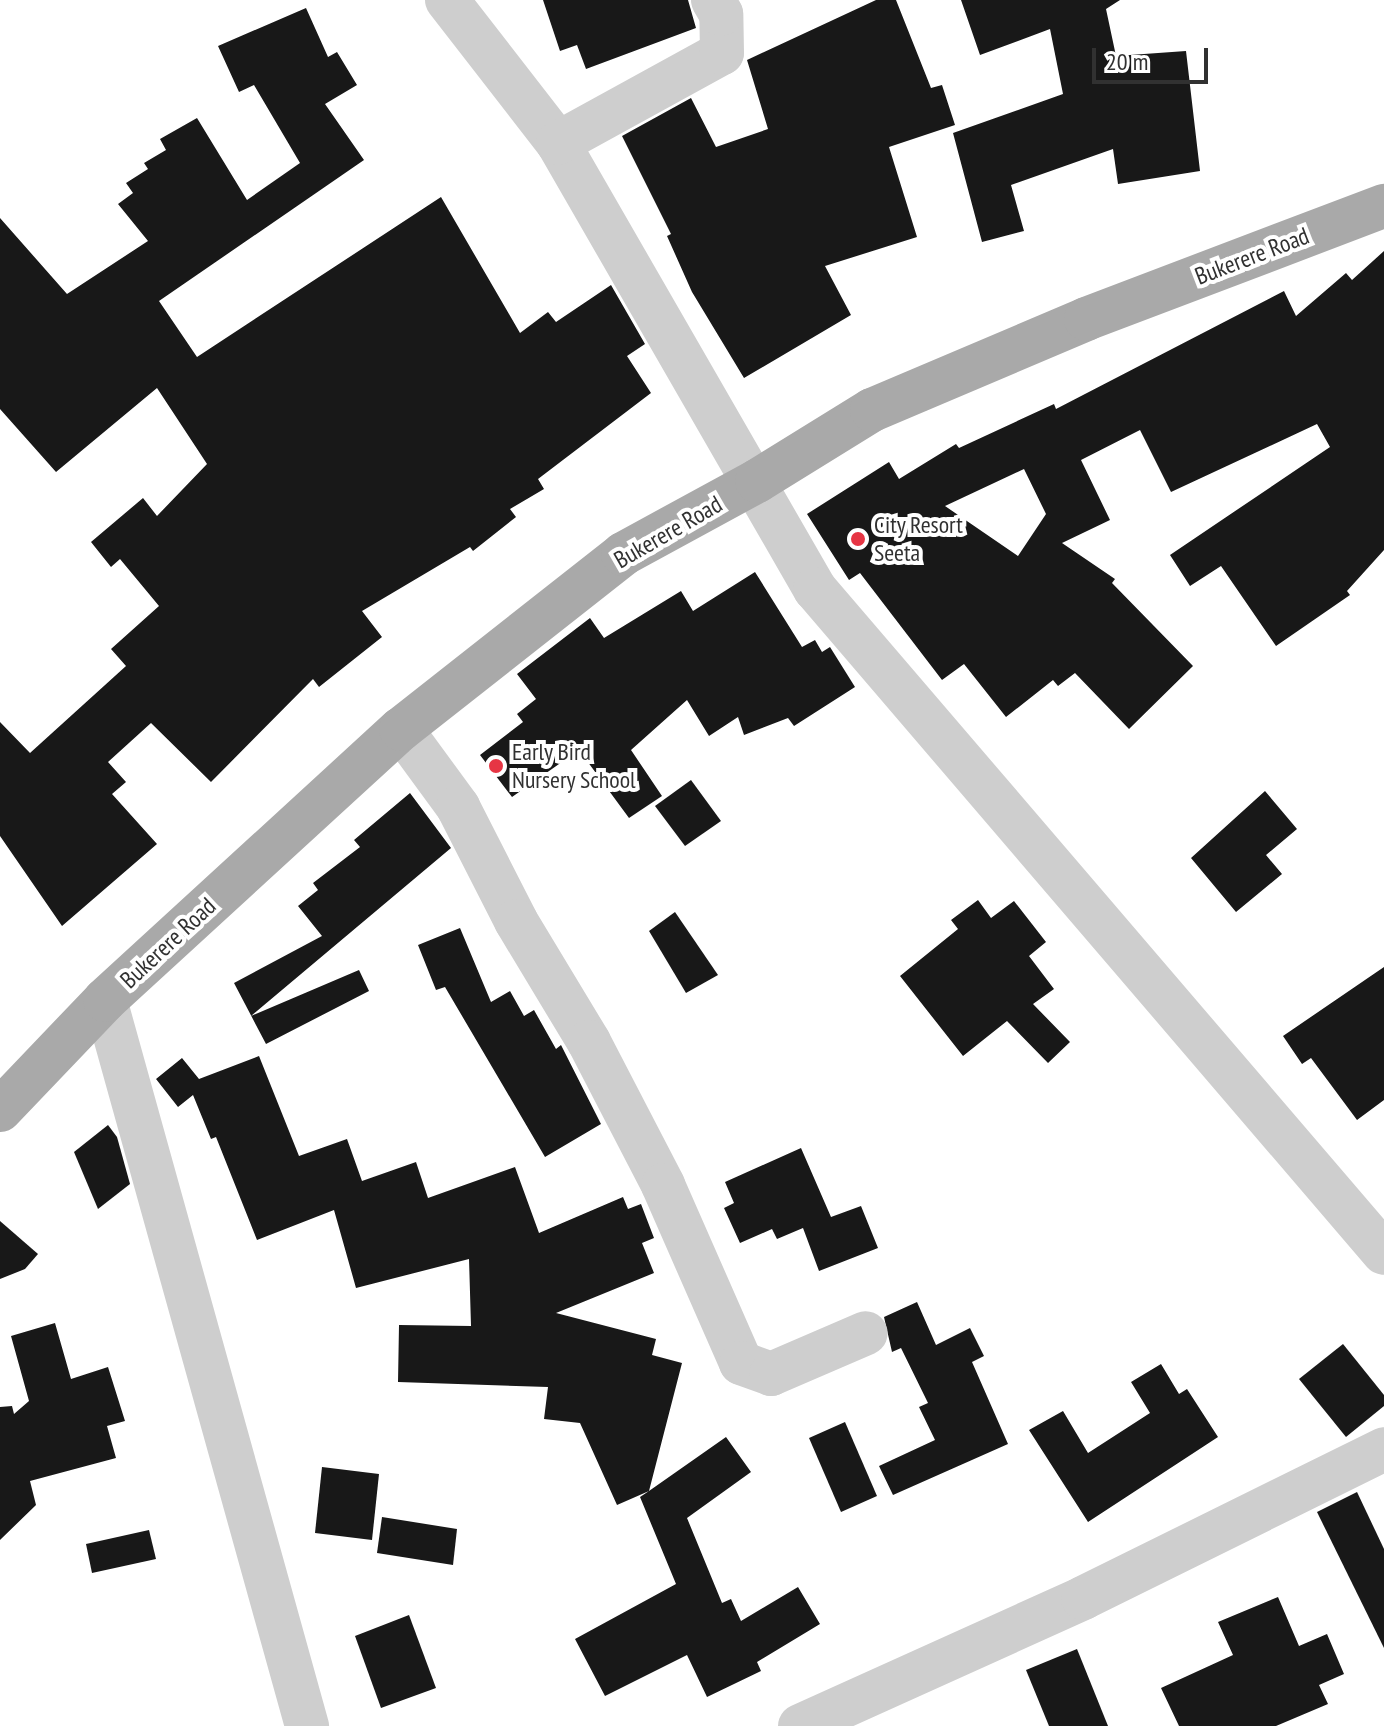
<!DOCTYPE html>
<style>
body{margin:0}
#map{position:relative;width:1384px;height:1726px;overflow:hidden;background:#fff;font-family:"PT Sans Narrow",sans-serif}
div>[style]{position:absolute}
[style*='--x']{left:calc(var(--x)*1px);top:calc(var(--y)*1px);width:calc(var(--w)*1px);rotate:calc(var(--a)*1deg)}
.building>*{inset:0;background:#181818}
.minor>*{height:44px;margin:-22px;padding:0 22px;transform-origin:22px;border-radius:22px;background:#cecece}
.major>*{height:44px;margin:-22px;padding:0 22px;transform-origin:22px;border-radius:22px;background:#a9a9a9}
.dots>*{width:22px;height:22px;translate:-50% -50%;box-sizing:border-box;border:4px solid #fff;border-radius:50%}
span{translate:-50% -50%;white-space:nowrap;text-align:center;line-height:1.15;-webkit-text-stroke:8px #fff;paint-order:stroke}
.street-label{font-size:24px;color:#313131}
.poi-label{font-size:24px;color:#313131}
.left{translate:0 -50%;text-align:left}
.scale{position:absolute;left:1092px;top:48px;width:116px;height:36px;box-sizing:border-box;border:4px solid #313131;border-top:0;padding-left:10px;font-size:24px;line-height:28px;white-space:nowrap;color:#313131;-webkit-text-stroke:6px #fff;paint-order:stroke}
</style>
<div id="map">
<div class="building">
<div style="clip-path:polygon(543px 0,688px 0,696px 28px,586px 69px,577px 45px,560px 51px)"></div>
<div style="clip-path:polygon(876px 0,896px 0,931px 88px,942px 85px,955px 125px,889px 147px,917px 237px,825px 266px,851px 315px,744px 378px,692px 292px,667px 236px,671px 234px,622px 136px,691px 98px,716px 147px,768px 129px,747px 60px)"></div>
<div style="clip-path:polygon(961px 0,1120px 0,1106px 9px,1116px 56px,1186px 51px,1200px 171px,1118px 184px,1113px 149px,1011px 185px,1024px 231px,982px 242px,953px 133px,1063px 94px,1050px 29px,980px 55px)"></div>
<div style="clip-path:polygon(306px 8px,328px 57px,337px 52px,357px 85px,325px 104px,364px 160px,159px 301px,197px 357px,441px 197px,520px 333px,548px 312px,556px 322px,611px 285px,645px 344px,627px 356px,651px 393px,538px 479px,544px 489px,510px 509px,516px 517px,473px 551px,470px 547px,362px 611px,382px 637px,319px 687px,313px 679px,211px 782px,151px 723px,108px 762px,126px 782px,112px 794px,157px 844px,62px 926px,0 836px,0 722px,30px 753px,126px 666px,111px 649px,159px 606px,120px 559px,111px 567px,91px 542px,143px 498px,157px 516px,207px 464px,157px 388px,56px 472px,0 409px,0 218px,67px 294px,148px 241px,118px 204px,133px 193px,126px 183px,148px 169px,144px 163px,166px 150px,160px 139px,197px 118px,247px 200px,300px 163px,254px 85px,239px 92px,218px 46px)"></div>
<div style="clip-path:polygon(evenodd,1384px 251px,1384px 550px,1347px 591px,1350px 595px,1276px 646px,1221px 566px,1190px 586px,1170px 555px,1330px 447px,1317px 424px,1171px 492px,1140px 430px,1081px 460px,1110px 520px,1062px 543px,1115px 579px,1112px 583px,1193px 666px,1129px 729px,1075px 673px,1058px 686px,1053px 680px,1006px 717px,964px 664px,942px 680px,860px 573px,849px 580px,807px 514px,889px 462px,899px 479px,956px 444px,959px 448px,1054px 404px,1056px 409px,1284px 291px,1296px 316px,1346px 273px,1352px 280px,1384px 251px,1024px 469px,1046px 514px,1018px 556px,945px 506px,1024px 469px)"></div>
<div style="clip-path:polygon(755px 572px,802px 647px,815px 640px,822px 652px,830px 647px,855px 687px,794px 726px,788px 718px,744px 735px,738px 717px,709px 736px,687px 700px,631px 750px,662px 796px,629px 818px,579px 750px,512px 797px,480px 755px,523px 722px,517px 714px,536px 699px,517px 674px,590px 618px,604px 638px,681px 591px,693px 611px)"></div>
<div style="clip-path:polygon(691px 780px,721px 821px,685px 846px,655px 806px)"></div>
<div style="clip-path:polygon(1265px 791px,1297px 829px,1266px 855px,1282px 874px,1236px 912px,1191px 858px)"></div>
<div style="clip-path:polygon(410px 793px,451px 848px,251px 1016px,359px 970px,369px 991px,266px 1044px,234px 983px,322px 936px,298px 906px,318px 890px,313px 883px,360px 847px,354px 840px)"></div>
<div style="clip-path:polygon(978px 900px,991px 918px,1014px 901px,1046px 942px,1029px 956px,1054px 989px,1033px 1004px,1070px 1042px,1048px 1063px,1007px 1021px,963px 1056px,900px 976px,958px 929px,951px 920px)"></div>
<div style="clip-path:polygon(675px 912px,718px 975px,686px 993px,649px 931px)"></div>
<div style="clip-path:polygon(460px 928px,491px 1002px,510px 991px,524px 1016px,534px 1010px,556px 1049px,561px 1045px,601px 1124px,545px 1157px,445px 987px,436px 990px,418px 945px)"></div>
<div style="clip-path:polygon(1384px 967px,1384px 1100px,1357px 1120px,1311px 1058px,1302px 1064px,1283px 1036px)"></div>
<div style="clip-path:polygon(259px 1056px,299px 1156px,347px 1139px,362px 1181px,416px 1162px,428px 1198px,515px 1167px,539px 1233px,623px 1197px,628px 1209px,641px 1204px,654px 1238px,642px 1243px,654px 1273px,556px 1313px,656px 1339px,652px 1355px,682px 1363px,649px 1491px,726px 1437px,751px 1472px,687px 1518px,722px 1603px,731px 1599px,741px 1621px,798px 1587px,820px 1624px,757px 1662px,761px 1671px,707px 1697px,687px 1655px,605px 1696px,575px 1639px,676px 1584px,640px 1497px,649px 1491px,617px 1505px,580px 1423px,544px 1419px,548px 1387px,398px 1382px,399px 1325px,471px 1326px,469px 1259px,356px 1288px,334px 1210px,257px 1240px,216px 1137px,211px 1139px,193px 1095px,178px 1107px,156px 1079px,182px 1058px,199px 1079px)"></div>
<div style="clip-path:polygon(108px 1125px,117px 1137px,130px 1184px,98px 1209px,74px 1152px)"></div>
<div style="clip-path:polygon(801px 1148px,831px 1217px,861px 1206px,878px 1248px,819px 1271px,803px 1228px,777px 1239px,772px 1229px,740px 1243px,724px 1208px,734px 1203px,725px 1182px)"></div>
<div style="clip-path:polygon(0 1221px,38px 1254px,25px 1269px,0 1279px)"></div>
<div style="clip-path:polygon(917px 1302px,936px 1345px,970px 1328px,984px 1356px,972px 1362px,1008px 1444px,893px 1495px,879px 1466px,935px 1440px,919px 1407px,928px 1403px,901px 1348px,892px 1352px,884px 1317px)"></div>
<div style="clip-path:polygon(55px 1323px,71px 1379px,108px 1367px,125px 1421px,107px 1426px,116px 1458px,30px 1481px,36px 1505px,0 1540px,0 1407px,12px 1406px,14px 1414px,29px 1401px,11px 1336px)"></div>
<div style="clip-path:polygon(1343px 1344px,1384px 1395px,1384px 1406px,1346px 1437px,1299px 1379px)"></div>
<div style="clip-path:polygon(1161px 1364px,1179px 1394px,1187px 1389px,1218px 1437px,1088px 1522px,1029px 1430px,1063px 1411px,1088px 1453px,1150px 1413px,1131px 1382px)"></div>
<div style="clip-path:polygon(845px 1422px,877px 1496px,841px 1512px,809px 1438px)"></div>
<div style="clip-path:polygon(322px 1467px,379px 1474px,372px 1540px,315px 1533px)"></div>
<div style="clip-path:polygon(1357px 1492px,1384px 1549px,1384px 1648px,1317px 1512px)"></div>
<div style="clip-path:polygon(382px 1517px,457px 1529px,453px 1565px,377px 1553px)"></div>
<div style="clip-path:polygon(149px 1530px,156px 1559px,92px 1573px,86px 1544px)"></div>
<div style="clip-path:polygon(1278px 1597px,1299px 1646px,1327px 1634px,1344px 1674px,1319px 1685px,1328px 1704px,1276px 1726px,1179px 1726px,1161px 1688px,1233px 1655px,1218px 1622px)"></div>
<div style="clip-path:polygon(409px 1615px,436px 1688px,381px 1708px,355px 1636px)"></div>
<div style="clip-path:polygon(1077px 1649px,1108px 1726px,1049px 1726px,1026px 1670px)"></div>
</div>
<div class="minor">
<div style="--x:447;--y:0;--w:181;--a:52.2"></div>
<div style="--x:558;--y:143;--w:515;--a:60.05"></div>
<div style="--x:815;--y:589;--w:874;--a:49.41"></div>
<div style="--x:558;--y:143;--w:187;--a:-28.8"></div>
<div style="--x:722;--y:53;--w:39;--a:-91"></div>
<div style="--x:721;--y:14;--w:16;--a:-120"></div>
<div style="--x:401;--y:729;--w:97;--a:53.8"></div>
<div style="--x:458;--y:807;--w:128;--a:63"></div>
<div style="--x:516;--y:921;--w:141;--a:58.9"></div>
<div style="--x:589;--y:1042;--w:161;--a:62.6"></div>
<div style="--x:663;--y:1185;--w:194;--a:66.3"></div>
<div style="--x:741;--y:1363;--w:32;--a:20"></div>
<div style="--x:771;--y:1374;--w:103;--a:-23.3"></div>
<div style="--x:105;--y:1000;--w:754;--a:74.45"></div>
<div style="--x:800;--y:1726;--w:311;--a:-24.3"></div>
<div style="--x:1083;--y:1598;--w:336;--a:-26.3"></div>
</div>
<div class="major">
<div style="--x:0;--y:1110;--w:152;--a:-46.3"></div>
<div style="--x:105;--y:1000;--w:401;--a:-42.5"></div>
<div style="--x:401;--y:729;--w:283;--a:-38.2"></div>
<div style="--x:623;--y:554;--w:153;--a:-28.6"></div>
<div style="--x:757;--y:481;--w:135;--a:-31.7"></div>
<div style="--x:872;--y:410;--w:233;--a:-23"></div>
<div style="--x:1086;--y:319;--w:319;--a:-20.8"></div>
</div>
<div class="dots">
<div style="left:858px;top:539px;background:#e63544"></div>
<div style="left:496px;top:766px;background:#e63544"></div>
</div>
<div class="street-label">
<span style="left:1252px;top:256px;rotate:-21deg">Bukerere Road</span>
<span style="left:668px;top:532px;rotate:-30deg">Bukerere Road</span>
<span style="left:168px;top:943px;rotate:-43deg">Bukerere Road</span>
</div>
<div class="poi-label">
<span class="left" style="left:874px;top:539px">City Resort<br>Seeta</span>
<span class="left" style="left:512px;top:766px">Early Bird<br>Nursery School</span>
</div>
<div class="scale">20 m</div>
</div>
